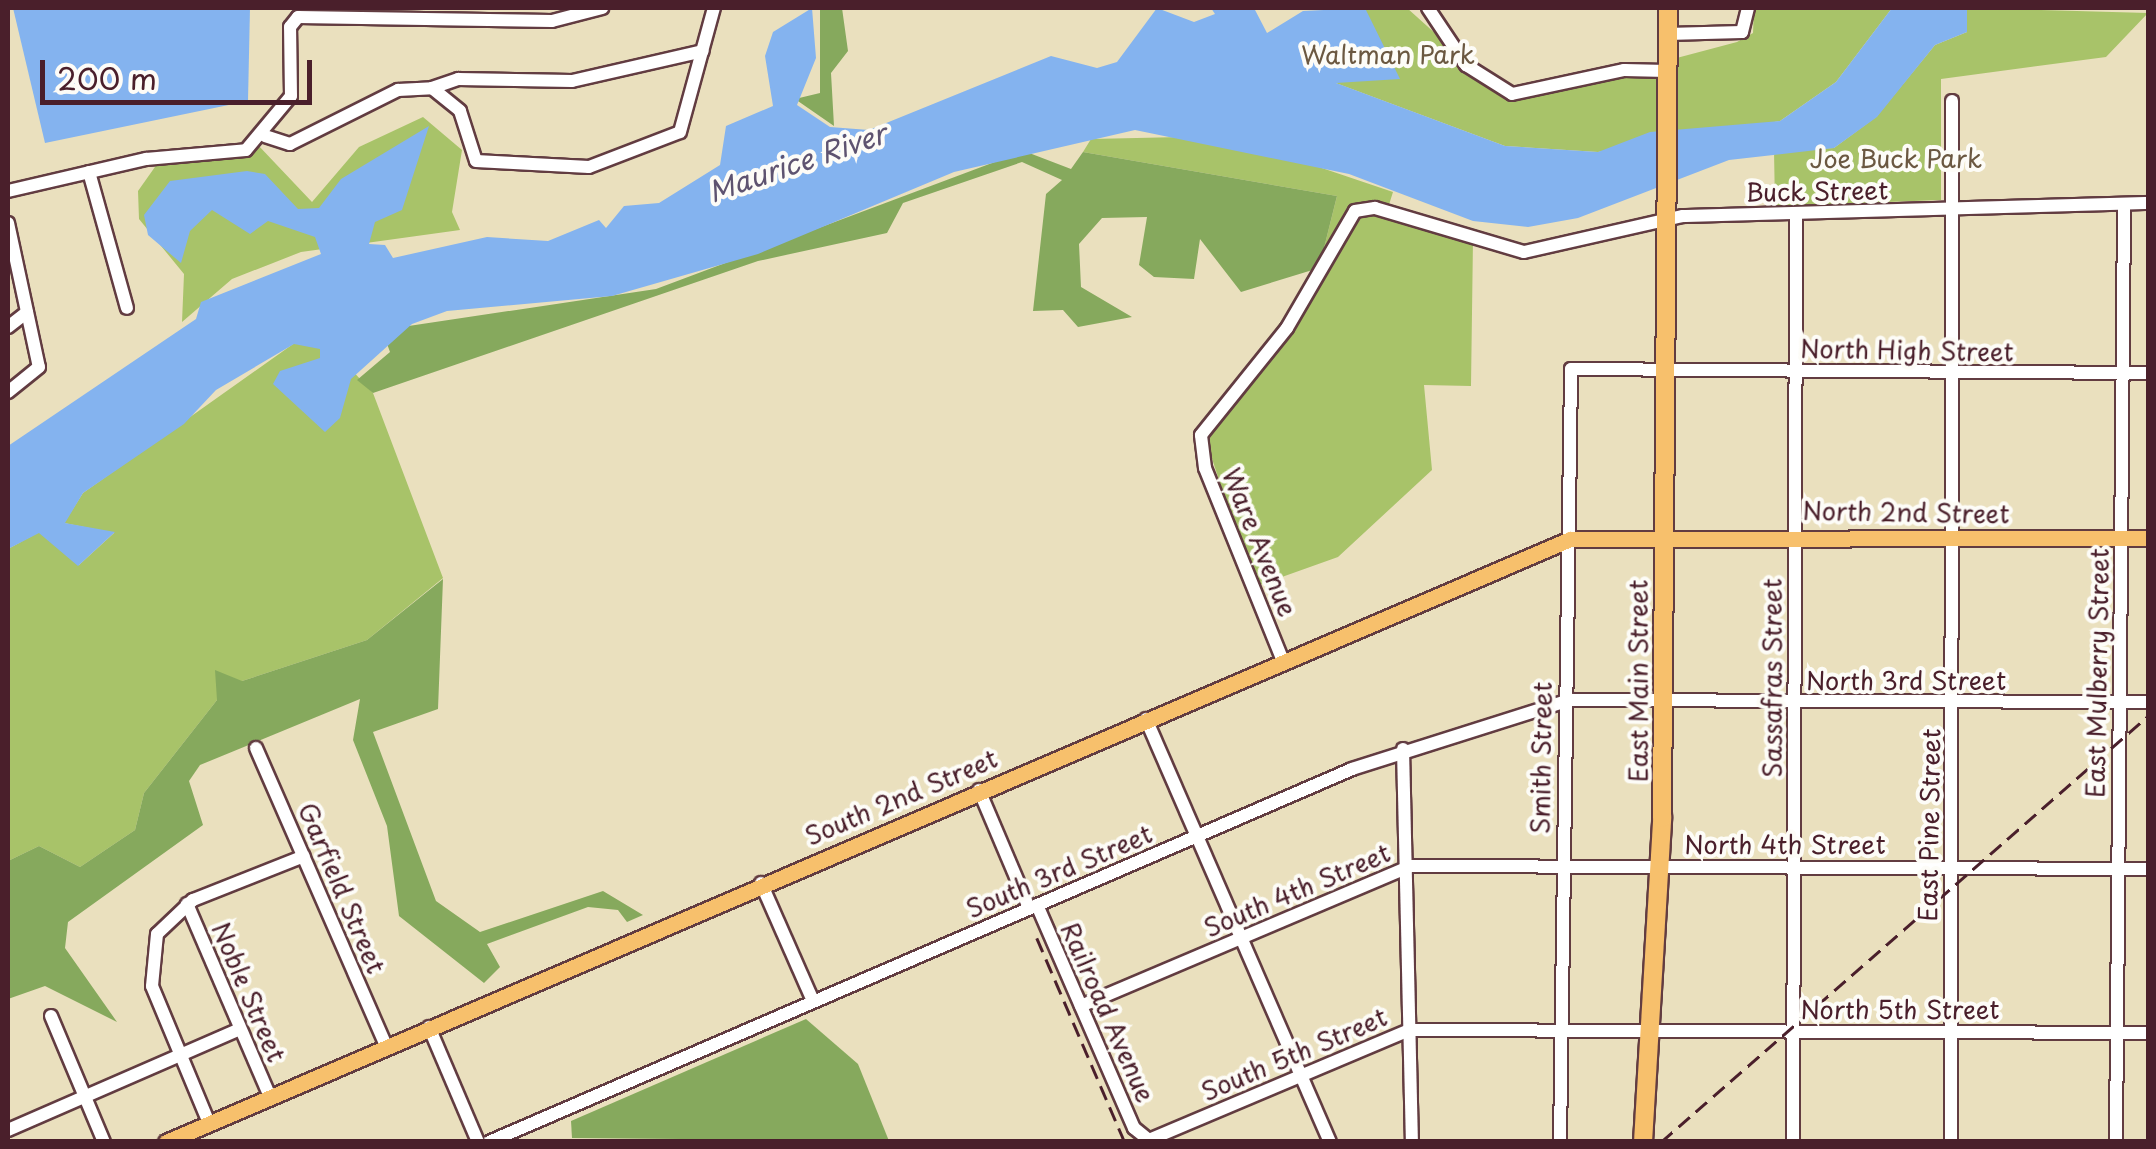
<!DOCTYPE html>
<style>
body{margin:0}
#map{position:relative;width:2156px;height:1149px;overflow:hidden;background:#eae0be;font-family:"Playpen Sans",sans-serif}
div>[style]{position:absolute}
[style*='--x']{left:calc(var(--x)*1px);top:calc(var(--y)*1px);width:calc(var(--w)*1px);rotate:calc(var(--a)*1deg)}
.green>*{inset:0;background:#a8c369}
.forest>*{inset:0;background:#86a95d}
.water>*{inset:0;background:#84b3ef}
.roads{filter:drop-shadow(2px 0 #623c41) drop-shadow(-2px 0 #623c41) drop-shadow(0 2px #623c41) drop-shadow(0 -2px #623c41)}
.minor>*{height:12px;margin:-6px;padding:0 6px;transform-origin:6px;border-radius:6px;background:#fff}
.major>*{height:15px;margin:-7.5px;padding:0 7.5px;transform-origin:7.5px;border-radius:7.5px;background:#f7c06c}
.highway>*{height:18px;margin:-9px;padding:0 9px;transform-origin:9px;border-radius:9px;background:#f7c06c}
.rail>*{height:2.5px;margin-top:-1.25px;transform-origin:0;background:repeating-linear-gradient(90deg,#4a1f2b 0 15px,transparent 0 23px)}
span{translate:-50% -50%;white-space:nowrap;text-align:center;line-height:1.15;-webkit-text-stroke:8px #fdfcf7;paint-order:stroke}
.park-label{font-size:25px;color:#6b5841}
.street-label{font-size:25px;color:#4a1f2b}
.water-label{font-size:28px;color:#5e5370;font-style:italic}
.frame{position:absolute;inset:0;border:10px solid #4a1f2b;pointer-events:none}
.scale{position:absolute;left:40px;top:60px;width:272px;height:45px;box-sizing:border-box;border:5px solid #4a1f2b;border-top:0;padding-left:12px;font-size:30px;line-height:35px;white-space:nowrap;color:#4a1f2b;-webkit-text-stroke:8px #fdfcf7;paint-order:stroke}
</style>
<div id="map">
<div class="green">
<div style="clip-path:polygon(1350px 8px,1407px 8px,1496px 88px,1522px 99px,1737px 42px,1753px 33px,1754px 8px,1892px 8px,1836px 82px,1780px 121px,1598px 152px,1505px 146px,1333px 82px)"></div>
<div style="clip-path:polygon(1967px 8px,2148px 13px,2106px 57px,1941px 79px,1941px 200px,1775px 206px,1774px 151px,1834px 148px,1876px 117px,1935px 45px,1967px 32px)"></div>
<div style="clip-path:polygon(423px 117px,462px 150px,452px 212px,460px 230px,301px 252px,232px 279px,182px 322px,184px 274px,139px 219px,138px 191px,162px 157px,257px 144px,312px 202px,359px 147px)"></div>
<div style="clip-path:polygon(1227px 136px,1393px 192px,1387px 211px,1473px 240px,1471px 386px,1424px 385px,1432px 470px,1338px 557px,1254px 587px,1203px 431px,1319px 268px,1337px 196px,1083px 152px,1091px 139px)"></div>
<div style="clip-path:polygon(303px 337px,325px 341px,373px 393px,443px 578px,367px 640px,242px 681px,217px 700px,144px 793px,135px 830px,80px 867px,39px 846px,8px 861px,8px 549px,39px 532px,79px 565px,114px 533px,64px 523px,83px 493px)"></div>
</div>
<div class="forest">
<div style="clip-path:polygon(820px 8px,842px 8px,848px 51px,831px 73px,834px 126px,795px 99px,820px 93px)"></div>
<div style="clip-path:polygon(1024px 151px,1071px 169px,1083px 152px,1337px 196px,1319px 268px,1241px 292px,1200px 239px,1194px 279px,1154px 277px,1139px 265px,1147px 217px,1102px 218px,1079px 244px,1081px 287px,1132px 317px,1078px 327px,1063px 310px,1033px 311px,1046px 194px,1062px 180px,1022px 162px,903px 203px,887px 233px,758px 261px,373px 393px,357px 380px,390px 352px,382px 330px,656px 289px)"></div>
<div style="clip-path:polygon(443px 579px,438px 709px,373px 732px,436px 901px,480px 932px,603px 891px,643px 915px,627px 922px,618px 910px,588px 907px,487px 944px,500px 967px,484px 983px,399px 916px,387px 826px,353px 740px,360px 699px,200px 765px,189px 781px,203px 825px,68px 922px,65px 948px,117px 1022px,45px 986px,8px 999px,8px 861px,39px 846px,80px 867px,135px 830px,144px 793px,217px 700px,215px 670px,242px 681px,367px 640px)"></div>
<div style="clip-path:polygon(806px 1019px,858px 1064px,889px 1141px,572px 1138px,571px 1121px)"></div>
</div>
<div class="water">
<div style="clip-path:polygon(13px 8px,250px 8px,248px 101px,45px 143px)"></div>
<div style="clip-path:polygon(812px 8px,816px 58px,797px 105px,830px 127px,869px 130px,1051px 56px,1097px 68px,1117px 62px,1157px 8px,1194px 22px,1215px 14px,1211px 8px,1254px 8px,1267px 33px,1303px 11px,1365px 8px,1400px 79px,1336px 83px,1505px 146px,1598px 152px,1650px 132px,1780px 121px,1836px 82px,1892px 8px,1967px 8px,1967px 32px,1935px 45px,1877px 117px,1834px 148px,1729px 160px,1578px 218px,1528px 227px,1473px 221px,1349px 174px,1135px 130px,954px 172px,758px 254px,612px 296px,447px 311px,412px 324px,351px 379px,340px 418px,325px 432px,273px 384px,280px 371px,320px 358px,320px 349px,294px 344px,216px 390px,184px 424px,83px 493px,65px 523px,115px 532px,78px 566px,39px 533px,8px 549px,8px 446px,196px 319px,201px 302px,321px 254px,315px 237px,268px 221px,250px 234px,212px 210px,190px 231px,181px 263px,148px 235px,144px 215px,170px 181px,247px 171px,265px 174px,298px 209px,319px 208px,341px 179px,429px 126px,402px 210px,375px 222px,369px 244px,385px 245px,393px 258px,487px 237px,548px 241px,599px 220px,606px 228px,624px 206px,659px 203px,720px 165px,726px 126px,773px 106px,765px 56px,773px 32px)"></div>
</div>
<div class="roads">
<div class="minor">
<div style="--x:1428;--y:8;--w:69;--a:56.3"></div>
<div style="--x:1466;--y:65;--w:54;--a:32.2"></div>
<div style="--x:1512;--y:94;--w:115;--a:-12.1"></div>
<div style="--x:1624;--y:70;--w:43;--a:1.3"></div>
<div style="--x:1667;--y:34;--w:75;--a:-1.5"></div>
<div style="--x:1742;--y:32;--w:25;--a:-76"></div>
<div style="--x:432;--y:88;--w:28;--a:-19"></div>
<div style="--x:458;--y:79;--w:114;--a:1"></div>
<div style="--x:572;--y:81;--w:134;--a:-12.9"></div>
<div style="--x:265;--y:136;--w:26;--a:18"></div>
<div style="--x:290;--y:144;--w:121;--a:-26.6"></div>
<div style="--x:398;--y:90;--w:34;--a:-3"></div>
<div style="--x:432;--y:88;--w:36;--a:39"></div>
<div style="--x:460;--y:111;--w:52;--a:72.3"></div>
<div style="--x:476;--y:161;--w:113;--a:3"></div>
<div style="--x:589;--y:167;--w:97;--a:-21"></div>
<div style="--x:680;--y:132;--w:129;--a:-74.7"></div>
<div style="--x:89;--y:172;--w:141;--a:74.4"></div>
<div style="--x:8;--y:191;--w:142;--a:-13.1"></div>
<div style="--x:146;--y:159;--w:100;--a:-5.1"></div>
<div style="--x:246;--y:150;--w:70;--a:-50.2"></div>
<div style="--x:291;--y:96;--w:69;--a:-90.8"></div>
<div style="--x:290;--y:27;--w:13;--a:-51"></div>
<div style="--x:298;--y:17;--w:254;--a:0.9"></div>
<div style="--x:552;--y:21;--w:52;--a:-14.6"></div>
<div style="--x:8;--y:223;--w:147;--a:77.9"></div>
<div style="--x:39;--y:367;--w:40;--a:141"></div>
<div style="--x:8;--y:327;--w:24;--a:-38"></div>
<div style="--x:1283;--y:661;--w:208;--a:-112"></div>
<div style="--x:1205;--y:468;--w:33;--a:-97"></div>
<div style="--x:1201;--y:435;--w:137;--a:-51.2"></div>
<div style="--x:1287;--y:328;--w:135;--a:-59.8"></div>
<div style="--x:1355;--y:211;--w:20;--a:-9"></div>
<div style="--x:1375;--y:208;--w:155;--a:16.5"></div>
<div style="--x:1524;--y:252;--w:163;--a:-12.8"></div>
<div style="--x:1683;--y:216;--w:465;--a:-1.6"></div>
<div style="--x:1146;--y:719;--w:461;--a:66.5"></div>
<div style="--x:256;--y:748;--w:325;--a:66.4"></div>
<div style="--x:1403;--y:749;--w:393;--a:88.7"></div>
<div style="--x:979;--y:790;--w:128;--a:67"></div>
<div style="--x:761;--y:883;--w:129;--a:66.2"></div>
<div style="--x:187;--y:904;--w:210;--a:66.7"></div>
<div style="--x:1037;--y:905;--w:243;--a:66.5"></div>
<div style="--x:1134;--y:1128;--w:19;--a:39"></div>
<div style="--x:1149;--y:1140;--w:283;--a:-22.9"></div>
<div style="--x:1410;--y:1030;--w:738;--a:0.23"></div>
<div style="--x:1081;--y:1006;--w:358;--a:-23"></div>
<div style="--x:1411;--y:866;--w:737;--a:0.23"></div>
<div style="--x:51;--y:1016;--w:137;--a:67.2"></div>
<div style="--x:429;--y:1027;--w:125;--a:66.9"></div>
<div style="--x:209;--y:1123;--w:148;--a:-112.6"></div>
<div style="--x:152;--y:986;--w:52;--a:-84.5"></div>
<div style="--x:157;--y:934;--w:50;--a:-43.4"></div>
<div style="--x:193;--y:900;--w:119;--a:-21.6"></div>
<div style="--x:8;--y:1130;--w:253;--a:-23.5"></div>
<div style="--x:489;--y:1142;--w:940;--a:-23.37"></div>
<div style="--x:1352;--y:769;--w:229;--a:-17.6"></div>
<div style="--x:1570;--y:700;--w:578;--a:0.2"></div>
<div style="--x:1560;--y:1142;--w:773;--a:-89.18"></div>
<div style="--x:1571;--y:369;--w:577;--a:0.4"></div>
<div style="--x:1793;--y:1142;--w:927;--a:-89.81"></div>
<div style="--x:1951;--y:1142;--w:1041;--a:-89.94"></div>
<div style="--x:2116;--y:1142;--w:938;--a:-89.51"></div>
</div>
<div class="major">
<div style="--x:166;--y:1142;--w:1528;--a:-23.24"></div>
<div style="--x:1570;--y:539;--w:578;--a:-0.1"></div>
</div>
<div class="highway">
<div style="--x:1643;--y:1142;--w:325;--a:-86.6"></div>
<div style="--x:1662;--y:818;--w:810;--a:-89.58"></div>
</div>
</div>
<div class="rail">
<div style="--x:1037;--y:938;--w:222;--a:66.7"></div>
<div style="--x:1661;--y:1142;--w:647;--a:-41.18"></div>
</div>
<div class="park-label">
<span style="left:1388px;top:54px">Waltman Park</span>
<span style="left:1896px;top:158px">Joe Buck Park</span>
</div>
<div class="street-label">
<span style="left:1817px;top:191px;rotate:-1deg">Buck Street</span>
<span style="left:1907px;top:350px;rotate:1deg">North High Street</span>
<span style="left:1906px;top:512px;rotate:1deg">North 2nd Street</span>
<span style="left:1260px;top:542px;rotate:68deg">Ware Avenue</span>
<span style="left:2097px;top:673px;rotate:-89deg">East Mulberry Street</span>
<span style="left:1772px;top:678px;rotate:-90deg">Sassafras Street</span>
<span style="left:1906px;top:680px">North 3rd Street</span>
<span style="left:1638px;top:681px;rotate:-90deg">East Main Street</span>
<span style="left:1541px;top:758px;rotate:-89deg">Smith Street</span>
<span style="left:901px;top:797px;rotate:-23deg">South 2nd Street</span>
<span style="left:1929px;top:825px;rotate:-89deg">East Pine Street</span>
<span style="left:1785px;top:844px">North 4th Street</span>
<span style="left:1059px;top:871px;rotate:-23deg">South 3rd Street</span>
<span style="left:342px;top:888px;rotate:67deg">Garfield Street</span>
<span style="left:1297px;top:890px;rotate:-23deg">South 4th Street</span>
<span style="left:249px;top:992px;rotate:67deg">Noble Street</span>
<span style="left:1900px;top:1009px">North 5th Street</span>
<span style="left:1108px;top:1012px;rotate:66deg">Railroad Avenue</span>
<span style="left:1294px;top:1054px;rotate:-23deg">South 5th Street</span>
</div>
<div class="water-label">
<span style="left:797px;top:162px;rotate:-19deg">Maurice River</span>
</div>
<div class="frame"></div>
<div class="scale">200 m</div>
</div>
